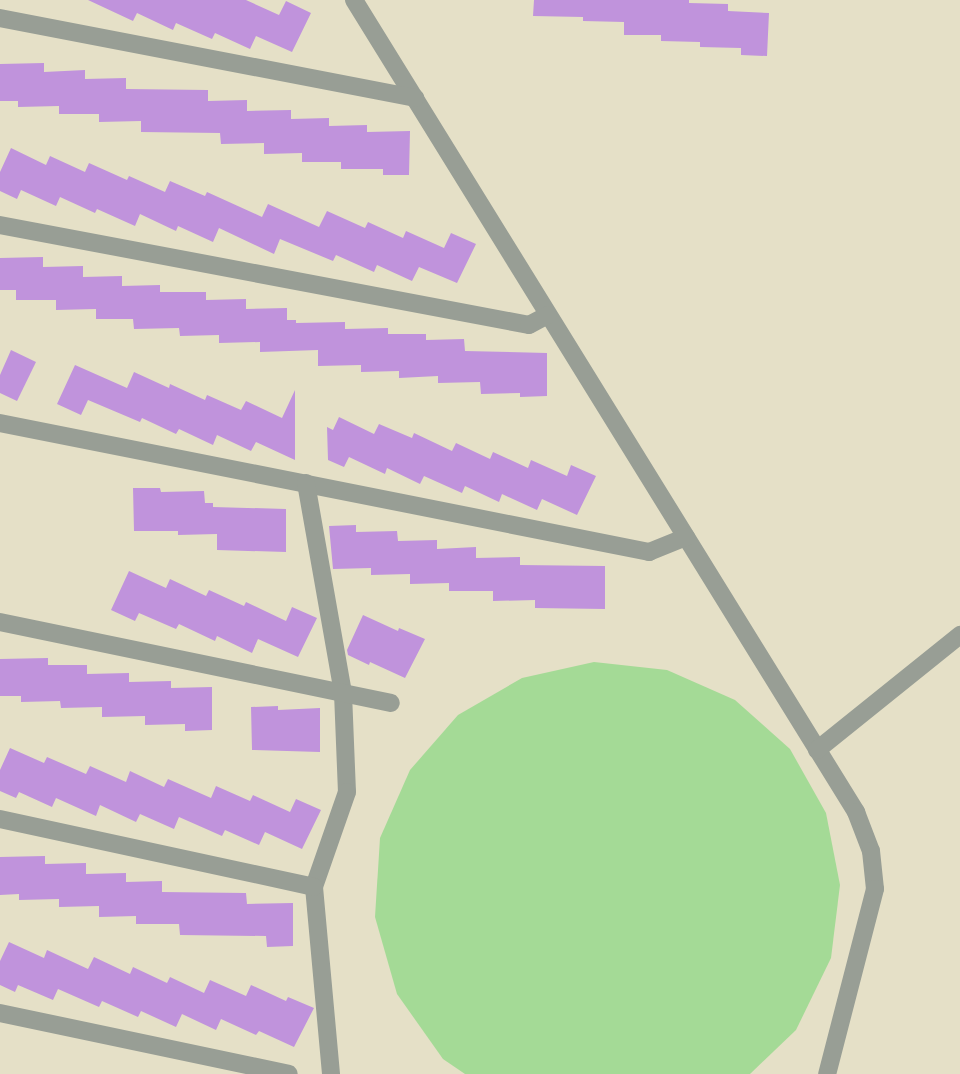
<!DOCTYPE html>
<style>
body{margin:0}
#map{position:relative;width:960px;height:1074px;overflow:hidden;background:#e5e0c7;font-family:"PT Sans",sans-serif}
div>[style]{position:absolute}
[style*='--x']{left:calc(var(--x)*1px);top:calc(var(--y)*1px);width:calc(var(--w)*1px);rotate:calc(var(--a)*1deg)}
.green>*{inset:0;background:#a4da96}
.building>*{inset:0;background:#c093dc}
.street>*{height:18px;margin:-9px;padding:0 9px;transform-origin:9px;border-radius:9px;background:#989e95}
span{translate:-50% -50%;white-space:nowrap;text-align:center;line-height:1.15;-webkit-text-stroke:4.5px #fff;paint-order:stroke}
</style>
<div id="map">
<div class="green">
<div style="clip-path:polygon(594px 662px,667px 670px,735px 700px,790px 749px,826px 813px,840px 885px,831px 958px,796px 1030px,750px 1074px,465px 1074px,443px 1059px,397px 994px,375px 917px,380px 838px,410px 770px,458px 715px,522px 678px)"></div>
</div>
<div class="building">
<div style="clip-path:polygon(88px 0,246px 0,279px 15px,286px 1px,311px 13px,292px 52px,256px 36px,250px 49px,215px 33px,212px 39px,176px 23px,173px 30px,137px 13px,133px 21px)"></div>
<div style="clip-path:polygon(534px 0,689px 0,689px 3px,728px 4px,728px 11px,769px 13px,767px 56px,741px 55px,741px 48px,700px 47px,700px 42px,661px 41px,661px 35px,624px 35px,624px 22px,583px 21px,583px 17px,533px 16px)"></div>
<div style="clip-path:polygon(44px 63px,44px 72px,85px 70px,85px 79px,126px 78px,126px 89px,208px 90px,208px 101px,247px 100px,247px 111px,291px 110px,291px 119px,329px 118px,329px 126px,367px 125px,367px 132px,410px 131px,409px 175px,383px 175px,383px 169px,341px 169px,341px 162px,302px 162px,302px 153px,264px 154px,264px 143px,221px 144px,220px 133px,141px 132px,141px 121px,99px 122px,99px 114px,59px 114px,59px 106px,18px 107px,18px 101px,0 101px,0 64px)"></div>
<div style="clip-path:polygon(11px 148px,46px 165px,50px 156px,85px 172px,89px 163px,127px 180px,129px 176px,165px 192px,170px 181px,205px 196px,207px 192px,262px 217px,268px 204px,319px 227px,327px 211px,365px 228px,368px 222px,403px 238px,406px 231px,444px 248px,451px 233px,476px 244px,457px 283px,419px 267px,412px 281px,377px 265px,374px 272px,336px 255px,333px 261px,280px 239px,274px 254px,219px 228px,213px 242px,178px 226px,176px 231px,140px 214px,135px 226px,97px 209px,95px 213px,60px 197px,56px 206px,21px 190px,17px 199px,0 191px,0 172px)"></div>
<div style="clip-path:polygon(43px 257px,43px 267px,83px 266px,83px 277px,122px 276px,122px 286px,160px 285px,160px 292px,206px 292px,206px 300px,246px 299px,246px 309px,287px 308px,287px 320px,296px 320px,296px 323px,345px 322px,345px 329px,388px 328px,388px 334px,426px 334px,426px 340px,464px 339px,465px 351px,547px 353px,547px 396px,520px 397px,520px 393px,481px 394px,480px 382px,438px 383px,438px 376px,399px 378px,399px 371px,361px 372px,361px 365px,318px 366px,318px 350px,260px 352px,260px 342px,219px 343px,219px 335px,180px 336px,179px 328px,134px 329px,133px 319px,96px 319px,96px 309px,56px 310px,56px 300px,16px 300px,16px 290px,0 290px,0 258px)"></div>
<div style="clip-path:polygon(11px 350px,36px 362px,17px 401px,0 393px,0 375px)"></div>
<div style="clip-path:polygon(75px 365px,127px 388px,134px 372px,169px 388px,170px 384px,205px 400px,207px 395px,241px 410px,246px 401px,282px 418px,295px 390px,295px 460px,256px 442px,251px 451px,217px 435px,213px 445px,179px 429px,176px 434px,142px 418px,140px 422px,88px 400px,81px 415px,57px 404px)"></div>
<div style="clip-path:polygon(339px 417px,374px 434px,379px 424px,412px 438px,414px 433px,452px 451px,456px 443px,490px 459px,493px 452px,528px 468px,531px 460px,567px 476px,571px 465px,596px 476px,577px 515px,542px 499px,537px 510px,502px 494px,499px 502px,465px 486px,462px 493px,424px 476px,420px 484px,387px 468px,385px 474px,349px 457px,344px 467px,328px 460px,327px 427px,333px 430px)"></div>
<div style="clip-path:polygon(133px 488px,160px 488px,161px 492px,204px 491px,205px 503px,213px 503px,213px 507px,286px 509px,286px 552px,217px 550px,217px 534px,178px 535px,178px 531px,134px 531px)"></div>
<div style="clip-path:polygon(356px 525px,356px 532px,397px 531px,398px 541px,437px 540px,437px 549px,476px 547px,476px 558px,520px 557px,520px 565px,605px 566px,605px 609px,535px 608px,535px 600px,493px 601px,493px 591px,449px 591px,449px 583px,410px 584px,410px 574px,371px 575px,371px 568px,333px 569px,329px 526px)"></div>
<div style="clip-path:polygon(129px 571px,166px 588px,170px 579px,206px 596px,209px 590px,244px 606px,246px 602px,286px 621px,292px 607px,317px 618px,298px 657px,258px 639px,252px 653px,217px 636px,215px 641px,179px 624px,176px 629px,139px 613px,135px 621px,111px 610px)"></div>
<div style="clip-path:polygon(363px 615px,398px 631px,399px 628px,425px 639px,405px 678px,370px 662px,369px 665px,348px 655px,347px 650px)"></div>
<div style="clip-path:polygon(48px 658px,48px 665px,87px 665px,87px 674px,129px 673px,129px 682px,171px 681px,171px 688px,212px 687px,212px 730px,185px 731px,185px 724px,145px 725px,145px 716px,102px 717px,102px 707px,61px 708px,60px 701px,21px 702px,21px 696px,0 696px,0 659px)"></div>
<div style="clip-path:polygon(278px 706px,278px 710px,320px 708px,320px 752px,252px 750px,251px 707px)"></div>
<div style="clip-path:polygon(10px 748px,44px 763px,47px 757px,86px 774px,90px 766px,126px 782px,130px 771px,164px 787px,168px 779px,211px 798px,216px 786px,250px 801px,253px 795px,290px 812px,296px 799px,321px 810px,302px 849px,265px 832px,259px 845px,225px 830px,222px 836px,179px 817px,174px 829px,140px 814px,136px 822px,100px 805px,96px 816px,56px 798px,52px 807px,19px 792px,16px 798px,0 791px,0 770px)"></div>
<div style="clip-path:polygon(45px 856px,45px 864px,86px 863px,86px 874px,126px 873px,126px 882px,162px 881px,162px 892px,246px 893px,247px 904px,293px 903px,293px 946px,267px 947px,266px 936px,180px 935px,179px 924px,136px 924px,136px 916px,99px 917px,99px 906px,59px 907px,59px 899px,19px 900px,19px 894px,0 895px,0 857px)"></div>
<div style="clip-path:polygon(9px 942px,44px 958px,47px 950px,88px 969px,94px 957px,130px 974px,133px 967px,167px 983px,170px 977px,204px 993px,210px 980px,246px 996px,251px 985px,286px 1001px,288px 997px,314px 1008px,294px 1047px,259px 1031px,256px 1035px,221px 1019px,216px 1030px,182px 1014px,176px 1027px,141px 1011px,138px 1017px,102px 1001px,99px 1007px,58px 989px,53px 1000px,18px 985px,15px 992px,0 985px,0 961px)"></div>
</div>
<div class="street">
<div style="--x:354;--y:0;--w:955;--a:58.27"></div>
<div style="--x:856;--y:812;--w:42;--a:69"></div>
<div style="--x:871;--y:851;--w:38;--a:84"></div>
<div style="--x:875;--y:889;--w:191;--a:104.5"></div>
<div style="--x:0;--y:18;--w:423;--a:10.9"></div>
<div style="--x:0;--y:225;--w:538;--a:10.7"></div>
<div style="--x:529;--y:325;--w:21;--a:-28"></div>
<div style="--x:0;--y:423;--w:662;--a:11.24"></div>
<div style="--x:649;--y:552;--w:40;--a:-22"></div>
<div style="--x:306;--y:483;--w:213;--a:80"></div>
<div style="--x:343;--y:693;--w:99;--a:87.7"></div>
<div style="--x:347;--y:792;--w:101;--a:109.2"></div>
<div style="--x:314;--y:887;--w:188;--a:84.8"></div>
<div style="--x:0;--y:622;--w:399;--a:11.7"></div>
<div style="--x:817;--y:750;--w:184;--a:-38.8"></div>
<div style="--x:0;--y:819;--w:321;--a:12.2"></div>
<div style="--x:0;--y:1013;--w:295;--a:11.9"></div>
</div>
</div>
